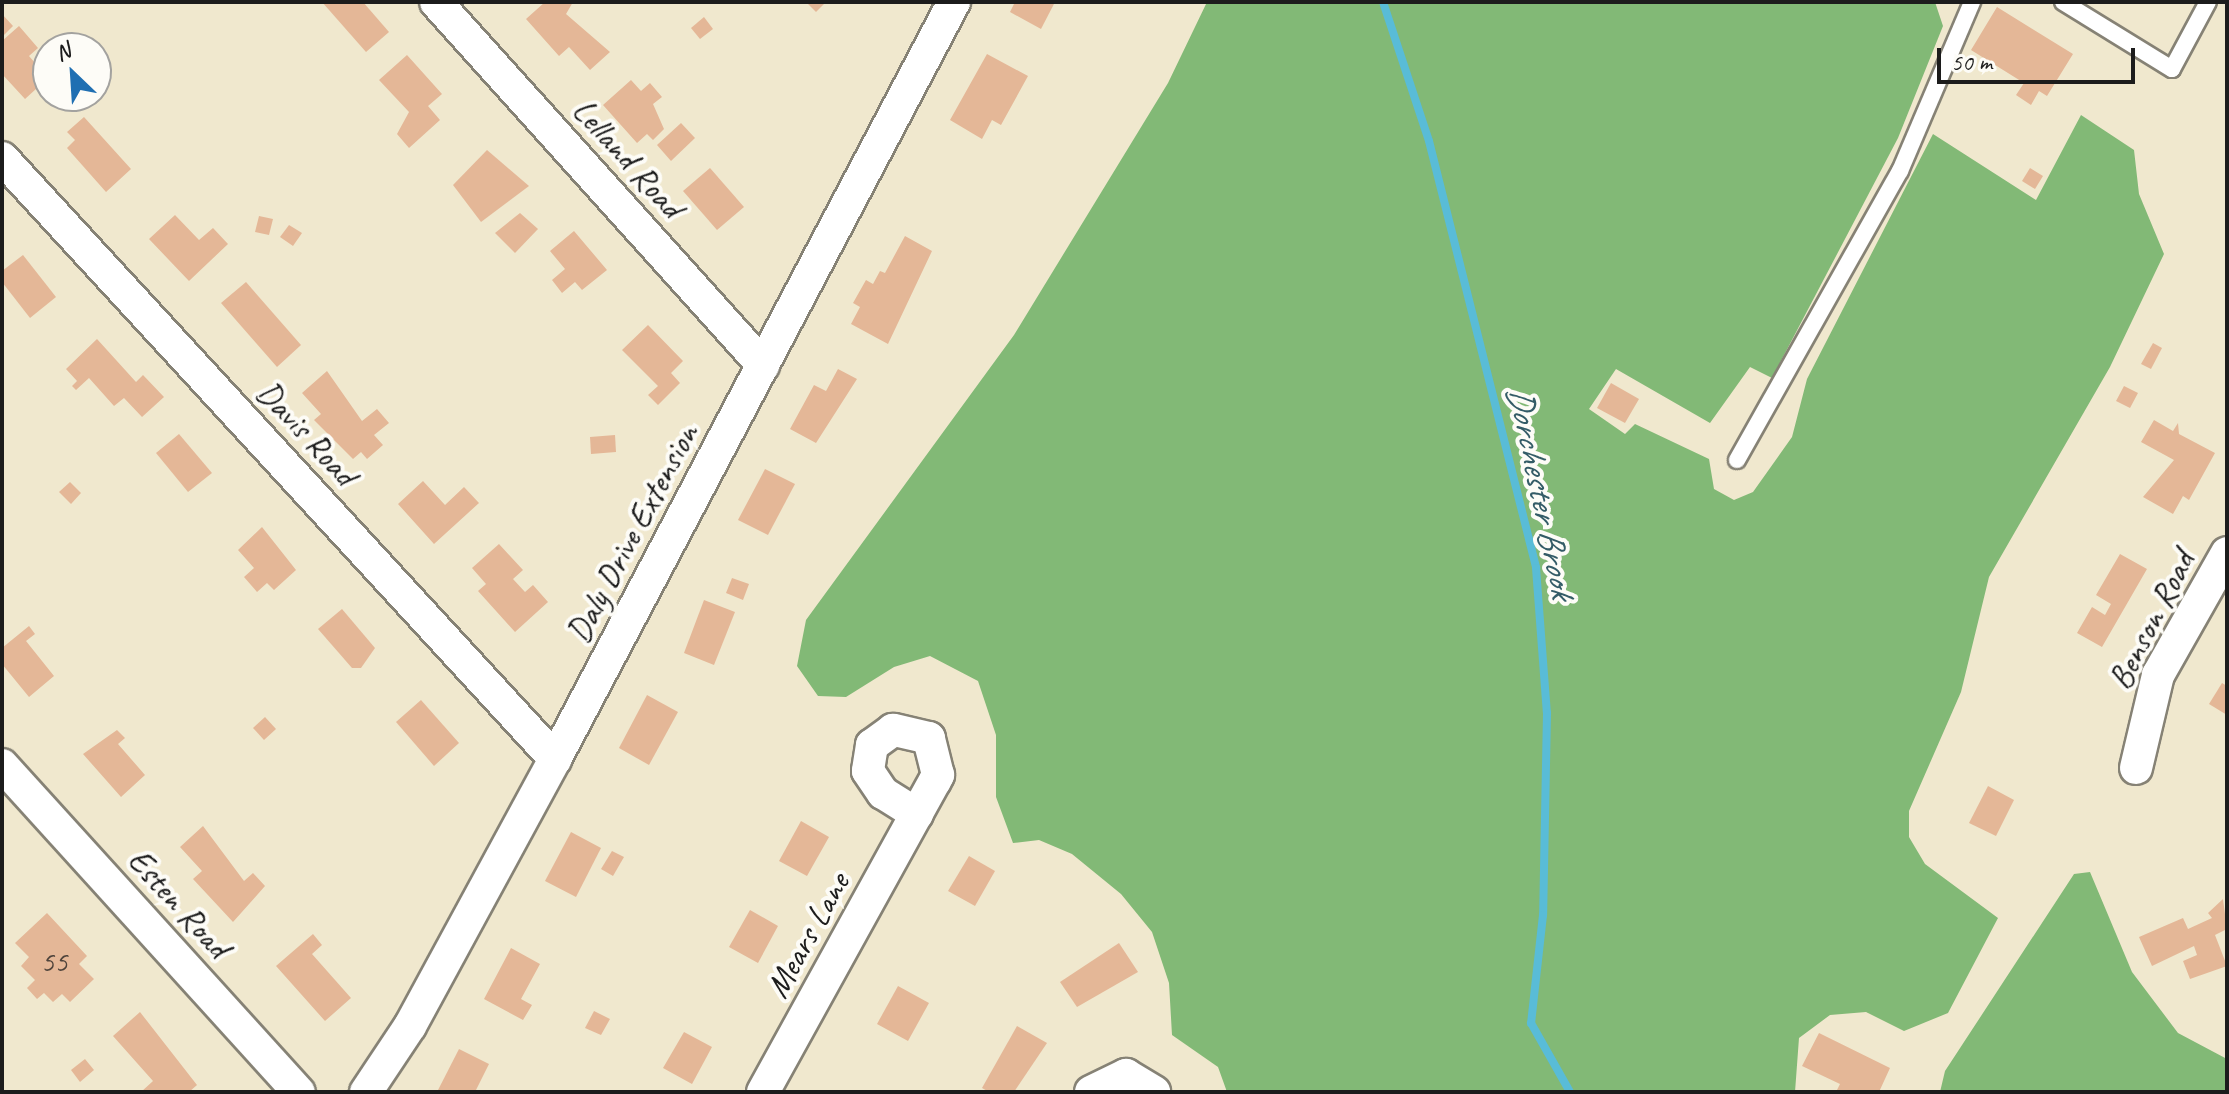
<!DOCTYPE html>
<style>
body{margin:0}
#map{position:relative;width:2229px;height:1094px;overflow:hidden;background:#f0e8ce;font-family:Caveat,sans-serif}
div>[style]{position:absolute}
[style*='--x']{left:calc(var(--x)*1px);top:calc(var(--y)*1px);width:calc(var(--w)*1px);rotate:calc(var(--a)*1deg)}
.forest>*{inset:0;background:#82b976}
.stream>*{height:8px;margin:-4px;padding:0 4px;transform-origin:4px;border-radius:4px;background:#59bcd7}
.building>*{inset:0;background:#e4b797}
.roads{filter:drop-shadow(2px 0 #868275) drop-shadow(-2px 0 #868275) drop-shadow(0 2px #868275) drop-shadow(0 -2px #868275)}
.service>*{height:16px;margin:-8px;padding:0 8px;transform-origin:8px;border-radius:8px;background:#fff}
.minor>*{height:32px;margin:-16px;padding:0 16px;transform-origin:16px;border-radius:16px;background:#fff}
span{translate:-50% -50%;white-space:nowrap;text-align:center;line-height:1.15;-webkit-text-stroke:8px #fdfcf7;paint-order:stroke}
.number-label{font-size:30px;color:#4e433b}
.number-label span{-webkit-text-stroke-width:0}
.street-label{font-size:34px;color:#1c1c1c}
.water-label{font-size:36px;color:#345c67;font-style:italic}
.frame{position:absolute;inset:0;border:4px solid #1c1c1c;pointer-events:none}
.north{position:absolute;left:32px;top:32px;width:80px;height:80px;box-sizing:border-box;background:#fdfcf7;border:2px solid #a3a29f;border-radius:50%;rotate:335deg;font-size:22px;font-weight:700;line-height:32px;text-align:center;color:#1c1c1c}
.north::after{content:'';display:block;margin:auto;width:28px;height:36px;background:#1f6fb2;clip-path:polygon(50% 0,100% 100%,50% 72%,0 100%)}
.scale{position:absolute;left:1937px;top:48px;width:198px;height:36px;box-sizing:border-box;border:4px solid #1c1c1c;border-top:0;padding-left:10px;font-size:24px;line-height:28px;white-space:nowrap;color:#1c1c1c;-webkit-text-stroke:6px #fdfcf7;paint-order:stroke}
</style>
<div id="map">
<div class="forest">
<div style="clip-path:polygon(1207px 2px,1935px 2px,1943px 26px,1898px 138px,1772px 378px,1750px 367px,1710px 423px,1616px 369px,1589px 409px,1625px 434px,1635px 424px,1709px 459px,1714px 489px,1734px 500px,1753px 492px,1792px 437px,1807px 379px,1933px 134px,2036px 200px,2081px 115px,2134px 150px,2139px 194px,2164px 254px,2110px 367px,1989px 577px,1961px 692px,1909px 811px,1909px 837px,1925px 864px,1998px 918px,1948px 1013px,1904px 1031px,1866px 1012px,1830px 1015px,1799px 1038px,1795px 1092px,1227px 1092px,1218px 1067px,1172px 1035px,1169px 983px,1152px 932px,1121px 894px,1072px 854px,1039px 840px,1013px 843px,996px 797px,996px 735px,978px 681px,930px 656px,894px 667px,846px 697px,818px 696px,797px 666px,806px 620px,1014px 335px,1168px 83px)"></div>
<div style="clip-path:polygon(2090px 872px,2132px 972px,2178px 1033px,2227px 1059px,2227px 1092px,1940px 1092px,1945px 1071px,2074px 874px)"></div>
</div>
<div class="stream">
<div style="--x:1383;--y:2;--w:146;--a:71.7"></div>
<div style="--x:1429;--y:141;--w:440;--a:75.9"></div>
<div style="--x:1536;--y:568;--w:145;--a:85.7"></div>
<div style="--x:1547;--y:713;--w:202;--a:91.1"></div>
<div style="--x:1543;--y:915;--w:109;--a:96.3"></div>
<div style="--x:1531;--y:1023;--w:79;--a:60.5"></div>
</div>
<div class="building">
<div style="clip-path:polygon(322px 2px,363px 2px,389px 32px,366px 52px)"></div>
<div style="clip-path:polygon(545px 2px,573px 2px,566px 14px,610px 52px,590px 70px,569px 47px,559px 56px,526px 19px)"></div>
<div style="clip-path:polygon(806px 2px,826px 2px,816px 12px)"></div>
<div style="clip-path:polygon(1015px 2px,1055px 2px,1041px 29px,1010px 12px)"></div>
<div style="clip-path:polygon(1997px 7px,2073px 54px,2047px 96px,2039px 91px,2031px 105px,2016px 95px,2024px 83px,1971px 50px)"></div>
<div style="clip-path:polygon(2px 14px,13px 26px,2px 37px)"></div>
<div style="clip-path:polygon(704px 17px,713px 29px,700px 39px,691px 28px)"></div>
<div style="clip-path:polygon(19px 26px,38px 48px,29px 56px,48px 78px,25px 99px,2px 74px,2px 41px)"></div>
<div style="clip-path:polygon(987px 54px,1028px 76px,1001px 125px,992px 120px,982px 139px,950px 120px)"></div>
<div style="clip-path:polygon(407px 55px,442px 94px,428px 106px,440px 120px,409px 148px,397px 134px,409px 112px,379px 80px)"></div>
<div style="clip-path:polygon(631px 80px,641px 91px,650px 83px,662px 97px,653px 104px,664px 129px,653px 140px,647px 134px,637px 143px,603px 105px)"></div>
<div style="clip-path:polygon(84px 117px,131px 169px,106px 192px,67px 148px,75px 140px,67px 132px)"></div>
<div style="clip-path:polygon(681px 123px,695px 138px,671px 161px,657px 145px)"></div>
<div style="clip-path:polygon(487px 150px,529px 186px,481px 222px,453px 185px)"></div>
<div style="clip-path:polygon(710px 168px,744px 207px,717px 230px,683px 191px)"></div>
<div style="clip-path:polygon(2030px 168px,2043px 176px,2035px 189px,2022px 181px)"></div>
<div style="clip-path:polygon(520px 213px,538px 229px,515px 253px,495px 233px)"></div>
<div style="clip-path:polygon(175px 215px,199px 240px,213px 228px,228px 244px,189px 281px,149px 239px)"></div>
<div style="clip-path:polygon(259px 216px,273px 219px,269px 235px,255px 232px)"></div>
<div style="clip-path:polygon(289px 225px,302px 233px,293px 246px,280px 237px)"></div>
<div style="clip-path:polygon(574px 231px,607px 270px,582px 290px,575px 282px,562px 293px,552px 280px,565px 269px,550px 251px)"></div>
<div style="clip-path:polygon(905px 236px,932px 251px,888px 344px,851px 324px,860px 307px,853px 303px,866px 280px,873px 284px,880px 271px,885px 273px)"></div>
<div style="clip-path:polygon(23px 255px,56px 297px,30px 318px,2px 282px,2px 271px)"></div>
<div style="clip-path:polygon(246px 282px,301px 345px,277px 367px,221px 303px)"></div>
<div style="clip-path:polygon(648px 325px,683px 361px,671px 373px,680px 383px,658px 405px,648px 395px,658px 386px,622px 350px)"></div>
<div style="clip-path:polygon(97px 339px,136px 382px,143px 375px,164px 397px,142px 417px,124px 398px,114px 406px,89px 378px,76px 390px,72px 386px,77px 381px,66px 369px)"></div>
<div style="clip-path:polygon(2153px 343px,2162px 348px,2151px 369px,2141px 364px)"></div>
<div style="clip-path:polygon(838px 369px,857px 379px,816px 443px,790px 429px,814px 385px,826px 391px)"></div>
<div style="clip-path:polygon(327px 371px,362px 421px,377px 409px,389px 423px,374px 435px,383px 445px,367px 459px,361px 452px,353px 459px,314px 420px,321px 414px,302px 393px)"></div>
<div style="clip-path:polygon(1611px 383px,1639px 399px,1625px 423px,1597px 408px)"></div>
<div style="clip-path:polygon(2124px 386px,2138px 393px,2130px 408px,2116px 401px)"></div>
<div style="clip-path:polygon(2154px 420px,2173px 431px,2178px 423px,2179px 434px,2215px 453px,2189px 500px,2183px 496px,2173px 514px,2143px 497px,2174px 460px,2141px 442px)"></div>
<div style="clip-path:polygon(179px 434px,212px 473px,188px 492px,156px 453px)"></div>
<div style="clip-path:polygon(615px 435px,616px 452px,591px 454px,590px 437px)"></div>
<div style="clip-path:polygon(765px 469px,795px 484px,768px 535px,738px 520px)"></div>
<div style="clip-path:polygon(423px 481px,445px 505px,464px 487px,479px 503px,434px 544px,398px 504px)"></div>
<div style="clip-path:polygon(70px 482px,81px 493px,71px 504px,59px 492px)"></div>
<div style="clip-path:polygon(262px 527px,296px 570px,274px 590px,267px 583px,257px 592px,244px 577px,254px 568px,238px 550px)"></div>
<div style="clip-path:polygon(499px 544px,523px 570px,513px 579px,525px 592px,533px 585px,548px 602px,515px 632px,478px 591px,486px 584px,472px 568px)"></div>
<div style="clip-path:polygon(2120px 554px,2147px 569px,2102px 647px,2077px 633px,2092px 607px,2105px 615px,2111px 604px,2096px 595px)"></div>
<div style="clip-path:polygon(732px 578px,749px 584px,743px 600px,726px 593px)"></div>
<div style="clip-path:polygon(704px 600px,735px 612px,714px 665px,684px 653px)"></div>
<div style="clip-path:polygon(342px 609px,375px 648px,361px 668px,352px 668px,318px 629px)"></div>
<div style="clip-path:polygon(29px 626px,35px 634px,26px 641px,54px 676px,29px 697px,2px 664px,2px 648px)"></div>
<div style="clip-path:polygon(2222px 683px,2227px 686px,2227px 715px,2209px 704px)"></div>
<div style="clip-path:polygon(647px 695px,678px 712px,649px 765px,619px 748px)"></div>
<div style="clip-path:polygon(421px 700px,459px 743px,434px 766px,396px 722px)"></div>
<div style="clip-path:polygon(265px 717px,276px 729px,264px 740px,253px 728px)"></div>
<div style="clip-path:polygon(117px 730px,125px 738px,118px 744px,145px 775px,121px 797px,83px 754px)"></div>
<div style="clip-path:polygon(1988px 786px,2014px 800px,1996px 836px,1969px 823px)"></div>
<div style="clip-path:polygon(801px 821px,829px 837px,807px 876px,779px 861px)"></div>
<div style="clip-path:polygon(203px 826px,244px 881px,253px 873px,265px 886px,233px 922px,193px 879px,202px 871px,180px 847px)"></div>
<div style="clip-path:polygon(571px 832px,601px 848px,576px 897px,545px 881px)"></div>
<div style="clip-path:polygon(612px 851px,624px 857px,613px 876px,601px 869px)"></div>
<div style="clip-path:polygon(969px 856px,995px 871px,975px 906px,948px 891px)"></div>
<div style="clip-path:polygon(2223px 899px,2227px 929px,2215px 935px,2227px 966px,2190px 979px,2183px 961px,2197px 955px,2194px 946px,2152px 966px,2139px 937px,2183px 918px,2188px 929px,2212px 918px,2208px 913px)"></div>
<div style="clip-path:polygon(750px 910px,778px 926px,758px 963px,729px 947px)"></div>
<div style="clip-path:polygon(47px 913px,87px 956px,79px 964px,94px 979px,70px 1002px,62px 994px,53px 1002px,44px 993px,37px 999px,27px 988px,35px 980px,21px 966px,29px 957px,15px 943px)"></div>
<div style="clip-path:polygon(313px 934px,322px 945px,312px 954px,351px 998px,325px 1021px,276px 966px)"></div>
<div style="clip-path:polygon(1119px 943px,1138px 972px,1077px 1007px,1060px 982px)"></div>
<div style="clip-path:polygon(511px 948px,540px 964px,521px 999px,532px 1005px,523px 1020px,484px 999px)"></div>
<div style="clip-path:polygon(898px 986px,929px 1003px,908px 1041px,877px 1024px)"></div>
<div style="clip-path:polygon(594px 1011px,610px 1019px,601px 1035px,585px 1028px)"></div>
<div style="clip-path:polygon(140px 1012px,197px 1085px,189px 1092px,141px 1092px,153px 1081px,113px 1036px)"></div>
<div style="clip-path:polygon(1017px 1026px,1047px 1043px,1014px 1092px,989px 1092px,982px 1088px)"></div>
<div style="clip-path:polygon(684px 1032px,712px 1047px,692px 1084px,663px 1068px)"></div>
<div style="clip-path:polygon(1819px 1033px,1890px 1068px,1879px 1092px,1836px 1092px,1840px 1084px,1802px 1066px)"></div>
<div style="clip-path:polygon(459px 1049px,489px 1064px,475px 1092px,437px 1092px)"></div>
<div style="clip-path:polygon(85px 1059px,94px 1070px,80px 1082px,71px 1070px)"></div>
</div>
<div class="roads">
<div class="service">
<div style="--x:2063;--y:2;--w:128;--a:31.6"></div>
<div style="--x:2172;--y:69;--w:76;--a:-61.8"></div>
<div style="--x:1737;--y:460;--w:332;--a:-60.6"></div>
<div style="--x:1900;--y:171;--w:184;--a:-66.9"></div>
</div>
<div class="minor">
<div style="--x:436;--y:2;--w:489;--a:48"></div>
<div style="--x:2;--y:158;--w:817;--a:47.38"></div>
<div style="--x:2;--y:765;--w:442;--a:47.8"></div>
<div style="--x:2136;--y:768;--w:96;--a:-76.7"></div>
<div style="--x:2158;--y:675;--w:140;--a:-60.5"></div>
<div style="--x:366;--y:1092;--w:79;--a:-56.3"></div>
<div style="--x:410;--y:1026;--w:304;--a:-61.5"></div>
<div style="--x:555;--y:759;--w:856;--a:-62.21"></div>
<div style="--x:763;--y:1092;--w:355;--a:-61.1"></div>
<div style="--x:935;--y:781;--w:7;--a:-63"></div>
<div style="--x:938;--y:775;--w:38;--a:-104"></div>
<div style="--x:929;--y:738;--w:37;--a:-167"></div>
<div style="--x:893;--y:730;--w:26;--a:144"></div>
<div style="--x:872;--y:745;--w:26;--a:99"></div>
<div style="--x:868;--y:771;--w:27;--a:56"></div>
<div style="--x:883;--y:793;--w:40;--a:32"></div>
<div style="--x:1091;--y:1092;--w:39;--a:-26"></div>
<div style="--x:1126;--y:1075;--w:33;--a:31"></div>
</div>
</div>
<div class="number-label">
<span style="left:54px;top:961px">55</span>
</div>
<div class="street-label">
<span style="left:628px;top:158px;rotate:48deg">Lelland Road</span>
<span style="left:307px;top:433px;rotate:47deg">Davis Road</span>
<span style="left:632px;top:533px;rotate:-62deg">Daly Drive Extension</span>
<span style="left:2151px;top:620px;rotate:-63deg">Benson Road</span>
<span style="left:179px;top:903px;rotate:48deg">Esten Road</span>
<span style="left:807px;top:935px;rotate:-61deg">Mears Lane</span>
</div>
<div class="water-label">
<span style="left:1541px;top:492px;rotate:78deg">Dorchester Brook</span>
</div>
<div class="frame"></div>
<div class="north">N</div>
<div class="scale">50 m</div>
</div>
